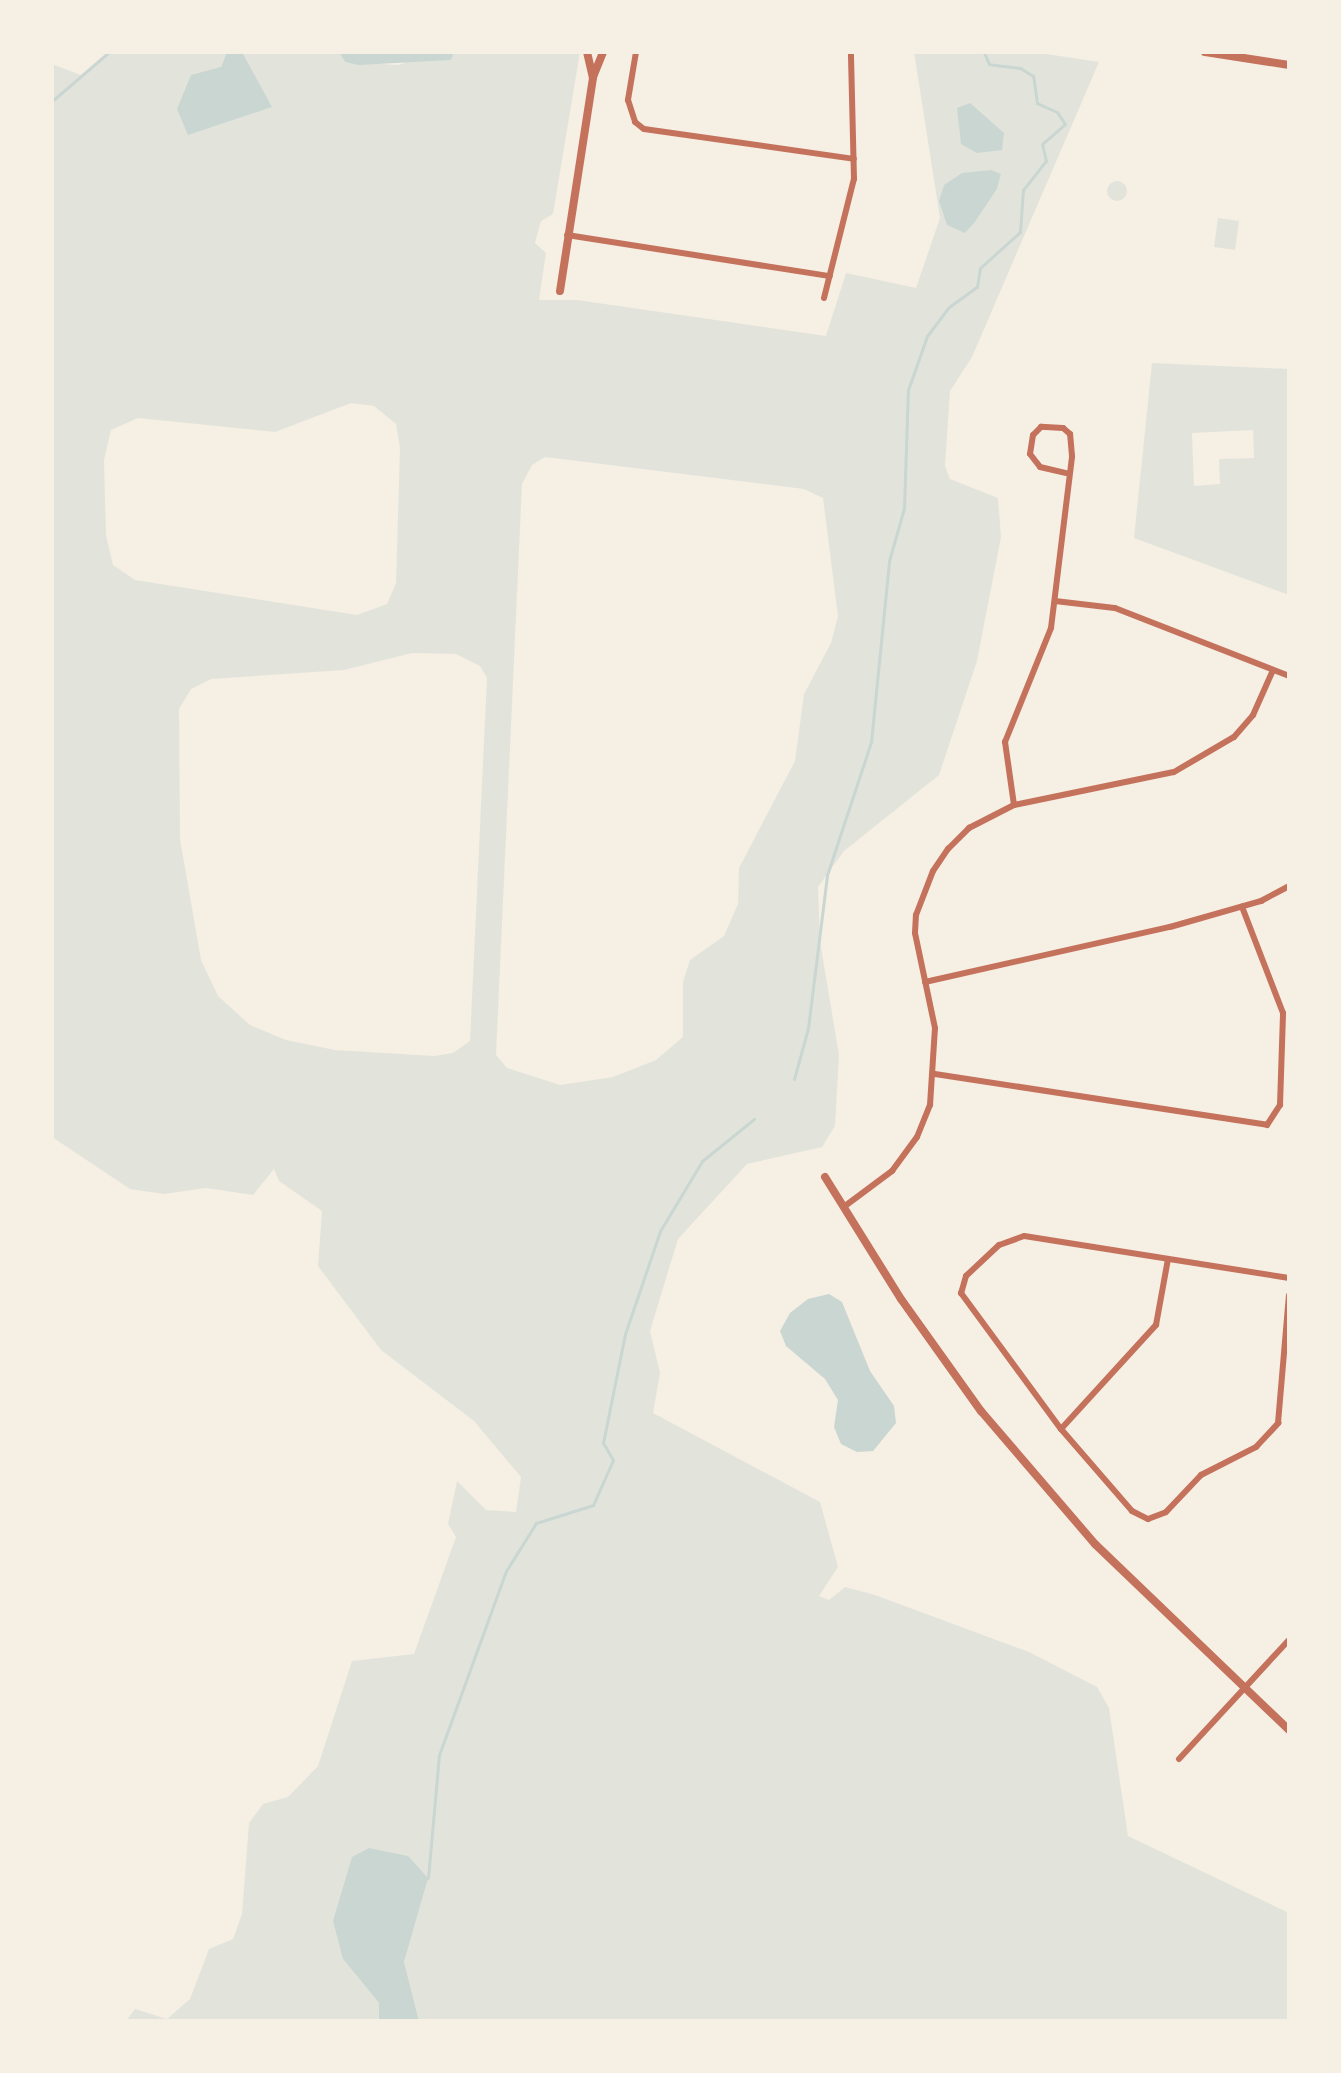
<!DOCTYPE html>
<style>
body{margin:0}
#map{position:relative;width:1341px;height:2073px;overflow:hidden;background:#f6efe4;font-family:Jost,sans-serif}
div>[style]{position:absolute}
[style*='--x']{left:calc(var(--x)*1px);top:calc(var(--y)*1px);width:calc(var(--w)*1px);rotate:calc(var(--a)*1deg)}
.green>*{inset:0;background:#e2e4dc}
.round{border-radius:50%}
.water>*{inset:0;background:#c9d6d2}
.stream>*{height:3px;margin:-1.5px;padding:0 1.5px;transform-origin:1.5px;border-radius:1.5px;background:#c9d6d2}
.minor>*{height:6px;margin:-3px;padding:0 3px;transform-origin:3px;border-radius:3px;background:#c5725c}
.tertiary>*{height:8px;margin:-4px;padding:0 4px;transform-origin:4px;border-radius:4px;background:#c5725c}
span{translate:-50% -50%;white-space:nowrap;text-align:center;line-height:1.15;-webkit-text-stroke:8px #f6efe4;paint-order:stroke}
.frame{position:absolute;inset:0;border:54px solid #f6efe4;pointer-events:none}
</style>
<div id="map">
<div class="green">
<div style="clip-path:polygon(evenodd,107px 52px,227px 52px,221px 67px,177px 109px,243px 54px,237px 52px,339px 52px,345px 62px,399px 65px,414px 59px,451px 60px,454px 52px,580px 52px,553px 214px,541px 221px,535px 243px,546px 253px,539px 300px,577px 300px,826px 336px,846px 273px,916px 288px,940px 218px,914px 52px,1033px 52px,1099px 62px,972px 357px,950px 391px,945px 466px,950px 479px,998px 498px,1001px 537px,977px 661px,939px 775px,844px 851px,818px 887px,820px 941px,839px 1055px,835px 1126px,822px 1147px,747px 1164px,678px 1239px,650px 1331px,660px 1373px,653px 1413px,820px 1502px,838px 1567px,819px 1596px,829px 1600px,845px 1587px,875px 1595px,1029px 1652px,1097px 1687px,1109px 1708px,1128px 1836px,1289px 1913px,1289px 2021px,419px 2021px,404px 1962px,427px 1878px,343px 1959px,379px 2003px,379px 2021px,126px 2021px,135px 2009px,167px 2019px,190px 1999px,209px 1949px,233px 1939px,242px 1914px,249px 1823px,263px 1804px,288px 1797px,318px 1766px,352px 1661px,414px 1654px,456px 1537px,448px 1524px,457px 1481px,486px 1510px,516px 1512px,521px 1477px,474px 1421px,381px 1350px,318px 1266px,322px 1211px,279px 1181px,274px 1169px,253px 1195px,206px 1188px,164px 1194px,130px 1189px,52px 1137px,52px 64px,83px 76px,107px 52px,991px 170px,1001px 175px,997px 189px,975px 222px,978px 173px,991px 170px,107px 52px,351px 403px,374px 406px,396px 424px,400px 448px,396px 583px,387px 604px,357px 615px,135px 580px,113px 565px,106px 535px,104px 460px,111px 430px,138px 418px,275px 432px,351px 403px,107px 52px,545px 457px,804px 489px,823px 498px,838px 616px,831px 643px,804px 694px,795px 761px,739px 868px,738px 904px,724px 936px,690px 960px,683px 982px,683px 1037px,656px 1060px,613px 1077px,560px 1085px,507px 1068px,496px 1055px,522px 484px,532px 465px,545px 457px,107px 52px,412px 653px,456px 654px,480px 666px,487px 678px,470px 1041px,453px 1053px,434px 1056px,335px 1050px,286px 1040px,250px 1025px,218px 996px,201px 960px,180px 839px,179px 709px,191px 689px,211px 679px,344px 670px,412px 653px)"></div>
<div class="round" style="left:1107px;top:181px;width:20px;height:20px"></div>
<div style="clip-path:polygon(1218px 218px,1239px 221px,1235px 250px,1214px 247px)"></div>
<div style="clip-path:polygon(evenodd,1152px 363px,1289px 369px,1289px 595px,1134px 538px,1152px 363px,1253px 430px,1254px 458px,1219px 459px,1220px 484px,1194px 486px,1192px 433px,1253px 430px)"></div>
</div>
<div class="water">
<div style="clip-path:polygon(227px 52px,243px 54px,272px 107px,188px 135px,177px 109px,191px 75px,221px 67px)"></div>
<div style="clip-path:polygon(339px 52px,454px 52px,451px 60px,359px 65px,345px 62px)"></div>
<div style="clip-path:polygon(970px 103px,1004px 133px,1002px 150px,977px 153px,961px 144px,957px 108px)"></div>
<div style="clip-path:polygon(991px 170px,1001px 174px,997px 189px,975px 222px,965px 233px,947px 225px,939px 201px,944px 185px,962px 173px)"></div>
<div style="clip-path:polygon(829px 1294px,842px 1302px,870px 1371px,894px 1406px,896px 1423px,873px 1451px,857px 1452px,841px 1444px,834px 1427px,838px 1400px,825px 1379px,786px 1346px,780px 1331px,790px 1313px,808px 1299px)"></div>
<div style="clip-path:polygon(369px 1848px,408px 1856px,428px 1878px,404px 1962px,419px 2021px,379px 2021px,379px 2003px,343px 1959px,333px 1921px,352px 1857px)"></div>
</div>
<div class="stream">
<div style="--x:52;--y:101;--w:75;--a:-40.7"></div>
<div style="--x:794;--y:1079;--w:53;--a:-74.6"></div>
<div style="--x:808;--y:1028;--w:154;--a:-82.9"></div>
<div style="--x:827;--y:875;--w:140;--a:-71.7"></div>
<div style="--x:871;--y:742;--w:182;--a:-84.3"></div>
<div style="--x:889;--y:561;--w:55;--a:-74.2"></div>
<div style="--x:904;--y:508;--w:118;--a:-88.1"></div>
<div style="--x:908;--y:390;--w:57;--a:-70.6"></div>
<div style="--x:927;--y:336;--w:36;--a:-53"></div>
<div style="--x:949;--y:307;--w:34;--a:-36"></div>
<div style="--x:977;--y:287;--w:19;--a:-81"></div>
<div style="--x:980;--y:268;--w:54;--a:-42"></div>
<div style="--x:1020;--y:232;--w:42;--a:-85.9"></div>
<div style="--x:1023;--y:190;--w:37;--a:-52"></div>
<div style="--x:1046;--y:161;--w:17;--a:-103"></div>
<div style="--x:1042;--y:144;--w:30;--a:-41"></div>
<div style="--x:1065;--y:124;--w:14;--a:-124"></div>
<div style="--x:1057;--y:112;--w:22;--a:-156"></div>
<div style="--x:1037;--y:103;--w:27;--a:-98"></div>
<div style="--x:1033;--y:76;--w:15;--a:-148"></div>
<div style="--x:1020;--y:68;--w:31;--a:-173"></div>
<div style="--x:989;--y:64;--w:13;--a:-113"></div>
<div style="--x:428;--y:1878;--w:123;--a:-84.9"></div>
<div style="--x:439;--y:1755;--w:196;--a:-70"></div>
<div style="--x:506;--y:1571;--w:57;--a:-58"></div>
<div style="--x:536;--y:1523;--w:60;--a:-17.5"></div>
<div style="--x:593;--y:1505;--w:49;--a:-66"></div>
<div style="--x:613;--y:1460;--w:20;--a:-120"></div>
<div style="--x:603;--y:1443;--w:111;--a:-78.6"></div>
<div style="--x:625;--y:1334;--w:109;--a:-71.2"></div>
<div style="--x:660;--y:1231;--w:82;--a:-59"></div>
<div style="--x:702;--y:1161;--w:67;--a:-38.9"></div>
</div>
<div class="minor">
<div style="--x:636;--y:52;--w:49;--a:99.5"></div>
<div style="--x:628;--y:100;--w:23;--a:72"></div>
<div style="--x:635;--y:122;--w:11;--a:38"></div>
<div style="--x:644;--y:129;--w:212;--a:8.1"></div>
<div style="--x:567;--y:235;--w:266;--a:8.9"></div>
<div style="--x:824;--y:298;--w:123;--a:-75.9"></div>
<div style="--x:854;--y:179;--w:127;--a:-91.4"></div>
<div style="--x:1055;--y:601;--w:60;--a:6.7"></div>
<div style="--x:1115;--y:608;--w:187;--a:21.3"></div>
<div style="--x:1014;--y:805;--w:64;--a:-98.1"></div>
<div style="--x:1005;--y:742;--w:123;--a:-68"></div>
<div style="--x:1051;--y:628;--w:173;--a:-83"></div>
<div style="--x:1072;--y:456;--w:22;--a:-95"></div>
<div style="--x:1070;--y:434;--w:9;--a:-139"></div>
<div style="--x:1063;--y:428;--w:22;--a:-177"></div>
<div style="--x:1041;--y:427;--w:11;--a:135"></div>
<div style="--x:1033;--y:435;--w:19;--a:99"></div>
<div style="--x:1030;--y:454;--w:16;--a:52"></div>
<div style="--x:1040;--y:467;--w:27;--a:13"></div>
<div style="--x:925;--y:982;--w:251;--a:-12.7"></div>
<div style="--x:1170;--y:927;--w:95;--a:-15.9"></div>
<div style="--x:1261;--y:901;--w:32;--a:-28"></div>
<div style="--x:935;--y:1074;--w:336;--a:8.7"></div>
<div style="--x:1267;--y:1125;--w:24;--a:-57"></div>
<div style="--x:1280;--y:1105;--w:92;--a:-88.1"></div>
<div style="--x:1283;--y:1013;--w:114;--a:-111.1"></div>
<div style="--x:845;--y:1206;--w:59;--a:-36.7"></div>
<div style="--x:892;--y:1171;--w:42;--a:-53.7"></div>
<div style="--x:917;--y:1137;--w:35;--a:-68"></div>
<div style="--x:930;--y:1105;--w:77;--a:-86.3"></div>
<div style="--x:935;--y:1028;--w:97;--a:-101.9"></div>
<div style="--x:915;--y:933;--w:18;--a:-87"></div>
<div style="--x:916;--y:915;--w:47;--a:-68.9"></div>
<div style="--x:933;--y:871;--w:27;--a:-56"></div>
<div style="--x:948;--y:849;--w:30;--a:-45"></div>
<div style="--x:969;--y:828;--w:51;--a:-27.1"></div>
<div style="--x:1014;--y:805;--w:163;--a:-11.7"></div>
<div style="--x:1174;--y:772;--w:69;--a:-30.3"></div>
<div style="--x:1234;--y:737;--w:29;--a:-49"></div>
<div style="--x:1253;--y:715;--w:49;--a:-66"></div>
<div style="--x:1289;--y:1278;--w:268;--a:-171"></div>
<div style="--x:1024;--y:1236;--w:27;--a:160"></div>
<div style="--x:999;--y:1245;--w:45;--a:136.8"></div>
<div style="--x:966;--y:1276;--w:18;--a:106"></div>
<div style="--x:961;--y:1293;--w:169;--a:53.7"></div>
<div style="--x:1061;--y:1429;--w:108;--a:49.1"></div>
<div style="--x:1132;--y:1511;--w:18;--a:27"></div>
<div style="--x:1148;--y:1519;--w:19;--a:-21"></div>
<div style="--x:1166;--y:1512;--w:51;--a:-46.6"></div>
<div style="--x:1201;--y:1475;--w:62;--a:-27"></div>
<div style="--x:1256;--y:1447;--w:33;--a:-47"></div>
<div style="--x:1278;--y:1423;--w:128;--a:-85.1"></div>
<div style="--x:1061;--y:1429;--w:141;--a:-47.6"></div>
<div style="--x:1156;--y:1325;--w:67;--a:-79.7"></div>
<div style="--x:1179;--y:1759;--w:162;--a:-47.3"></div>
</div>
<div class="tertiary">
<div style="--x:587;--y:52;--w:26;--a:77"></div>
<div style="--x:1205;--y:52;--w:85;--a:8.8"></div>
<div style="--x:560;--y:291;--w:217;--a:-81.2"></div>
<div style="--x:593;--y:77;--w:27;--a:-68"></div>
<div style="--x:825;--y:1177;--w:144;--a:58.1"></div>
<div style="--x:901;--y:1299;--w:138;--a:54.5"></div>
<div style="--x:981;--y:1411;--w:175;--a:49.4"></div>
<div style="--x:1095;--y:1544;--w:269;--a:43.8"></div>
</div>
<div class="frame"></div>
</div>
